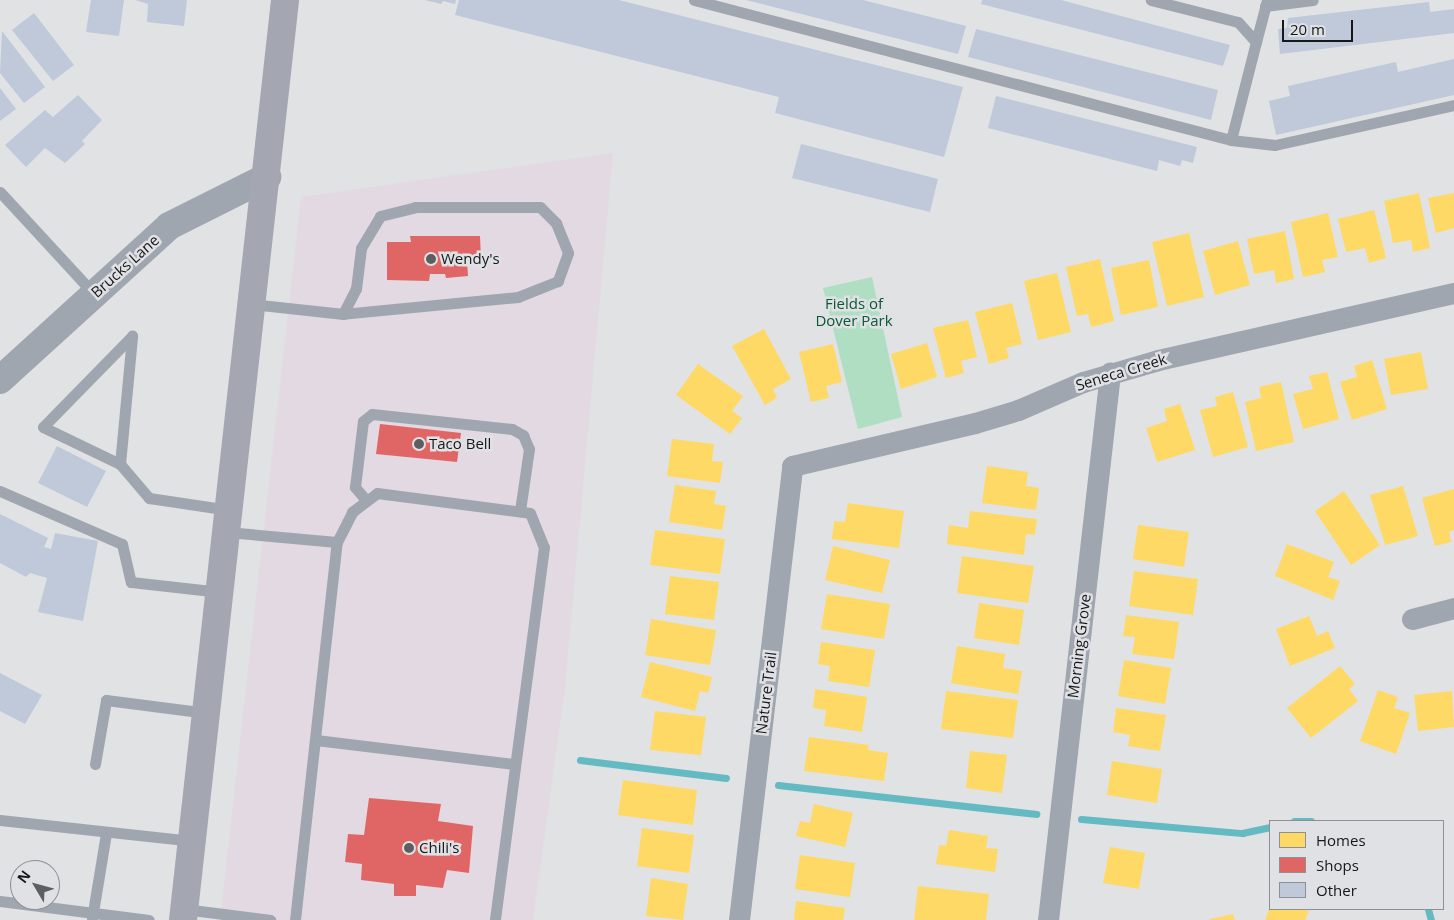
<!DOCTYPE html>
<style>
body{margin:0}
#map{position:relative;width:1454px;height:920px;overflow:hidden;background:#e0e2e4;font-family:"Open Sans",sans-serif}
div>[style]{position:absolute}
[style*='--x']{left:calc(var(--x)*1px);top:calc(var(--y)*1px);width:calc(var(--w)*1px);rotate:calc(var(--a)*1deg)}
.commercial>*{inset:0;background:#e2d9e2}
.green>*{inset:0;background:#afdec2}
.homes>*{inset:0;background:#ffd966}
.shops>*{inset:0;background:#e06666}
.stream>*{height:7px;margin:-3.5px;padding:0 3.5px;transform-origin:3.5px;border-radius:3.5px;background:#64bac2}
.building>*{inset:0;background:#bfc9da}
.service>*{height:11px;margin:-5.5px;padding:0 5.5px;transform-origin:5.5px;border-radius:5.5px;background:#a0a6af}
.minor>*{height:21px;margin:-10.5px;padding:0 10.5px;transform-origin:10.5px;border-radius:10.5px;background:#a0a6af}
.tertiary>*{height:28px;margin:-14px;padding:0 14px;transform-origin:14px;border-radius:14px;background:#a0a6af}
.primary>*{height:28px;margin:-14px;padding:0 14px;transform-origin:14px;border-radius:14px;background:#a4a7b1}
.dots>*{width:14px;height:14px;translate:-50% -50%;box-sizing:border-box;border:2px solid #dfe1e5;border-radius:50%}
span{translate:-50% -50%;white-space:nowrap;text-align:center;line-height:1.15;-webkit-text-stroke:5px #dfe1e5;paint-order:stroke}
.poi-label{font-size:15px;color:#161718}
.left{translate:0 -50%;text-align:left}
.street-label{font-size:15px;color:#161718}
.park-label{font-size:15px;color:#095832}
.legend{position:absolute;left:1269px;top:820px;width:175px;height:90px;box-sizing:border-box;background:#dfe1e5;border:1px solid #8f9093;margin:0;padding:6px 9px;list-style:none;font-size:15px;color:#161718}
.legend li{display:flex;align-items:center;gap:10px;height:25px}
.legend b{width:25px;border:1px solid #8f9093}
.north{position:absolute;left:10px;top:860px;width:50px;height:50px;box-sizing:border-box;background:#dfe1e5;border:1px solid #8f9093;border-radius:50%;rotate:307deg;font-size:14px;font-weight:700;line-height:20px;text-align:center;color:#161718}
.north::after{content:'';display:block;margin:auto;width:18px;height:22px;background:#5d5e5f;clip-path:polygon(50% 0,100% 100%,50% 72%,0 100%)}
.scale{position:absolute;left:1282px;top:20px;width:71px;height:22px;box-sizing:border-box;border:2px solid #161718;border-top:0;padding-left:6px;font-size:15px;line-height:18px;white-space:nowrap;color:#161718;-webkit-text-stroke:4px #dfe1e5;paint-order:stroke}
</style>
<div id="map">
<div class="commercial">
<div style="clip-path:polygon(613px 153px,565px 687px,533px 920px,220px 920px,301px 197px)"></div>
</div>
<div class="green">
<div style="clip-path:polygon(872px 277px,902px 417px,858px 429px,823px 288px)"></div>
</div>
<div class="homes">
<div style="clip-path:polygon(1419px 193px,1430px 248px,1413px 252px,1411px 240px,1393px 243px,1384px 201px)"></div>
<div style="clip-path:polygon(1454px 193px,1454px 228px,1436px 233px,1428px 198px)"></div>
<div style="clip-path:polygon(1374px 210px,1386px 258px,1369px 263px,1365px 248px,1346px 252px,1338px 219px)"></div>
<div style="clip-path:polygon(1328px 213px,1338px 257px,1322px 260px,1325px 272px,1303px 277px,1291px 222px)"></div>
<div style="clip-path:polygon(1285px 231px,1294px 279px,1276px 283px,1274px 270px,1254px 274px,1247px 239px)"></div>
<div style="clip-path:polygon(1189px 233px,1204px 297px,1167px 306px,1152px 242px)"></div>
<div style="clip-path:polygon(1238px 241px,1250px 285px,1215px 295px,1203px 251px)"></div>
<div style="clip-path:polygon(1100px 259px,1114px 321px,1091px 327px,1088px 314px,1077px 316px,1066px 267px)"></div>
<div style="clip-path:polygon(1149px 260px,1158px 307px,1121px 315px,1111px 268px)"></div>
<div style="clip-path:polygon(1057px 273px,1071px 332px,1038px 340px,1024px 281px)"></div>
<div style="clip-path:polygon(1012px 303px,1022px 344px,1006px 348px,1009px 358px,989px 364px,975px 312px)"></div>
<div style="clip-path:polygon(968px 320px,977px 357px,961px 361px,964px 373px,946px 378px,933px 328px)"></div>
<div style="clip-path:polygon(764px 329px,791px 379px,773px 389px,777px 398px,765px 405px,732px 346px)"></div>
<div style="clip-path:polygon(927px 343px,937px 377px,901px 389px,891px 354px)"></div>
<div style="clip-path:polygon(833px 344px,842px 382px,826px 386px,829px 398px,811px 402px,799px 352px)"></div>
<div style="clip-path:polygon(1421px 352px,1428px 389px,1391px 395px,1384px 359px)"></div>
<div style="clip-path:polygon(1372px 360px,1387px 409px,1352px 420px,1340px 382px,1357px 377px,1354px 366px)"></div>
<div style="clip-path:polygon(698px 364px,743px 396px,732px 411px,742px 418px,730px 434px,676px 395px)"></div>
<div style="clip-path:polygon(1327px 372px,1339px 419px,1303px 429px,1293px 394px,1313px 389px,1309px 376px)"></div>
<div style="clip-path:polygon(1281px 382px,1294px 442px,1256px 451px,1245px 402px,1261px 398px,1259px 387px)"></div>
<div style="clip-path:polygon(1233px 392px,1248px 447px,1213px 457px,1200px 410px,1217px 406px,1215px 397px)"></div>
<div style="clip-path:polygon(1180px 404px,1195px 450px,1157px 462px,1146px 428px,1167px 421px,1164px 409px)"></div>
<div style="clip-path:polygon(672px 439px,714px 444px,712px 461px,723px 462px,720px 483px,667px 476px)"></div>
<div style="clip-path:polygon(987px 466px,1028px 472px,1026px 486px,1039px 488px,1036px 510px,982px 503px)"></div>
<div style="clip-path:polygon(675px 485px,716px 491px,714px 504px,726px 506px,722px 530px,669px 522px)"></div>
<div style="clip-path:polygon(1403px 486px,1418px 536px,1385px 545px,1370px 495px)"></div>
<div style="clip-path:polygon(1454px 489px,1454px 530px,1449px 532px,1451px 542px,1435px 546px,1422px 498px)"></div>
<div style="clip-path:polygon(1344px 491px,1380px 545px,1351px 565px,1315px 511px)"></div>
<div style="clip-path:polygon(848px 503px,904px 511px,899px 548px,832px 539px,834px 521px,845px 522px)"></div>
<div style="clip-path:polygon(970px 511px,1037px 519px,1035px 535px,1026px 534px,1024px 555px,947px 544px,949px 525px,968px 528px)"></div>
<div style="clip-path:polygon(1138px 525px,1189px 532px,1184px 567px,1133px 559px)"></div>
<div style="clip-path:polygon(655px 530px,725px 539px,720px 574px,650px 565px)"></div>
<div style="clip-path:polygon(1287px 544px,1334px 562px,1328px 577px,1340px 581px,1333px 600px,1275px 576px)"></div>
<div style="clip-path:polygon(833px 546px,890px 560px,882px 593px,825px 580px)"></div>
<div style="clip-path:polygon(962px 556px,1034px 566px,1028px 603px,957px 593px)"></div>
<div style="clip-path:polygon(1134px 571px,1198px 579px,1193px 615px,1129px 606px)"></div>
<div style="clip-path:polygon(670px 576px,719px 582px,714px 620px,665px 614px)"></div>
<div style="clip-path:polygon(827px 594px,890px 604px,884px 639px,821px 629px)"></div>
<div style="clip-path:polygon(979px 603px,1024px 610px,1019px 645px,974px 638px)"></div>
<div style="clip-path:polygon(1126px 615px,1179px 622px,1174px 659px,1132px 654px,1135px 637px,1123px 636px)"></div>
<div style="clip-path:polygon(1309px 616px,1317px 636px,1328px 631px,1335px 648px,1290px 666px,1276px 629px)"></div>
<div style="clip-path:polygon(651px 619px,716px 630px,710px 665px,645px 655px)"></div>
<div style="clip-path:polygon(821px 642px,875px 650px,869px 687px,828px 681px,830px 666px,818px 664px)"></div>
<div style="clip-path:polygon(957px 646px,1005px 654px,1003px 668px,1022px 671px,1018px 694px,951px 683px)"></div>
<div style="clip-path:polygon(1124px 660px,1171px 668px,1165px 704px,1118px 696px)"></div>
<div style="clip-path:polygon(650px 662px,712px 677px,708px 693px,700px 691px,695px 711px,641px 697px)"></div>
<div style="clip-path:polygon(1340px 666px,1355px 684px,1349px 689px,1358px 701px,1311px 738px,1287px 708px)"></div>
<div style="clip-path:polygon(815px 689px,867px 697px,862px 732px,824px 726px,826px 710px,813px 708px)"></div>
<div style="clip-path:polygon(1378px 690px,1398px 697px,1394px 708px,1410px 713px,1396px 754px,1360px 741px)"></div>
<div style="clip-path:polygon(946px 691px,1018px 700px,1013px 738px,941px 729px)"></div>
<div style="clip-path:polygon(1452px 691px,1454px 727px,1418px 731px,1414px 695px)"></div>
<div style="clip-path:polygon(1116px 708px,1166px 715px,1160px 751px,1128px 746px,1130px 735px,1113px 732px)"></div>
<div style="clip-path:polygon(655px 711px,706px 717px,701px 755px,650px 750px)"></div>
<div style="clip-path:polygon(809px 737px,869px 745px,868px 750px,888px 753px,884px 781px,804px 771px)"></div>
<div style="clip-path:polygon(970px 751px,1007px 755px,1002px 793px,966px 788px)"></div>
<div style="clip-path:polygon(1112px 761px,1162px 769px,1157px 803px,1107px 795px)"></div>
<div style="clip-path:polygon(623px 780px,697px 790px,693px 825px,618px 815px)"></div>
<div style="clip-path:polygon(814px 804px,853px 813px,845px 847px,796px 836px,800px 821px,810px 823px)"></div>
<div style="clip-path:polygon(642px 828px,694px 835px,689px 873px,637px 866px)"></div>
<div style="clip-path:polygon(949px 830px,988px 836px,986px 848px,998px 849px,995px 872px,936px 864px,939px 845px,946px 846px)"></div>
<div style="clip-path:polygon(1110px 847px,1145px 853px,1139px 889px,1103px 883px)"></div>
<div style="clip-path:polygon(800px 855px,855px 863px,850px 897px,795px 889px)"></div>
<div style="clip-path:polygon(651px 878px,688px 884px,683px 920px,646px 916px)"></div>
<div style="clip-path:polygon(918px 886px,989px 894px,986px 920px,914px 920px)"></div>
<div style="clip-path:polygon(796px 901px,845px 908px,843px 920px,794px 920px)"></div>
<div style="clip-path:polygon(1269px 909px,1303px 909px,1309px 911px,1305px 920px,1265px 920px)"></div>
<div style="clip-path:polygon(1233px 914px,1235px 920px,1210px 920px,1210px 919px)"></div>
</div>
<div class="shops">
<div style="clip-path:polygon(410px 236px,480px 236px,481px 258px,467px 260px,468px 276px,446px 278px,445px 274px,430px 274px,429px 281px,387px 280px,387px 242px,411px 242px)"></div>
<div style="clip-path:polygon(380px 424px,461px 433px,457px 462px,376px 454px)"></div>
<div style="clip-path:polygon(369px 798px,441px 804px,438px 821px,473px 826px,469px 873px,447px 870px,443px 888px,416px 885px,416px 896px,394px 896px,394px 884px,361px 880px,362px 864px,345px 862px,348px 834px,364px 835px)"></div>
</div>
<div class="stream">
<div style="--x:580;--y:760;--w:147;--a:7"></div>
<div style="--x:778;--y:785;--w:260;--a:6.4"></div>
<div style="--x:1081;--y:819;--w:162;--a:5"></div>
<div style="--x:1242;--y:833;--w:29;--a:-12"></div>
<div style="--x:1294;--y:821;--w:17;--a:0"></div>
<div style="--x:1428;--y:909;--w:11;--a:75"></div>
</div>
<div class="building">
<div style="clip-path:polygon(91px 0,124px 0,119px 36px,86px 32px)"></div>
<div style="clip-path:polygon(135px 0,187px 0,184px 26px,147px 22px,148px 4px)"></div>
<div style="clip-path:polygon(425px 0,456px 0,455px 4px,443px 1px,441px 4px)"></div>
<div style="clip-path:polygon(459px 0,619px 0,963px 87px,944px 157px,775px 113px,779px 97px,455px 15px)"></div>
<div style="clip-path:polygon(746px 0,863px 0,966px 26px,958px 54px)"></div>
<div style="clip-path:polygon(982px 0,1061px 0,1230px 45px,1223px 66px,981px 4px)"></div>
<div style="clip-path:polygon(1429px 2px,1430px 12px,1454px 9px,1454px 33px,1280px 54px,1278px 29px,1287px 28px,1288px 18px)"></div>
<div style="clip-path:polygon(34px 13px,74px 65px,53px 81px,12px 30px)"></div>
<div style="clip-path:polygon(976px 29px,1218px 90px,1211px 120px,968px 57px)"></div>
<div style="clip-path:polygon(2px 31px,45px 87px,24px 103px,0 73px)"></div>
<div style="clip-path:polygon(1454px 59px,1454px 95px,1276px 135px,1269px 101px,1290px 96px,1288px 86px,1396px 62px,1398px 72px)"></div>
<div style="clip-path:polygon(0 88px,16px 109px,0 121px)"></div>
<div style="clip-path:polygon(78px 95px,102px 120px,82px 141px,85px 144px,65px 163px,45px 148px,26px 167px,5px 145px,45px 110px,53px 117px)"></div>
<div style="clip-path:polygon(996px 96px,1197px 147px,1193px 163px,1182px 160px,1180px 166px,1159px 160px,1157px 171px,988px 128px)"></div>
<div style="clip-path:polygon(801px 144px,938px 179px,930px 212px,792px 178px)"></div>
<div style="clip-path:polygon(57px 446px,106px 471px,87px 507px,38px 483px)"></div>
<div style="clip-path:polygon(0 514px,48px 538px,44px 547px,51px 549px,55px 533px,98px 541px,83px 621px,38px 612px,47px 578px,30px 573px,26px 577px,0 563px)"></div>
<div style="clip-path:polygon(0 673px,42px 695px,25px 724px,0 711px)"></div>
</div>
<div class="service">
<div style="--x:694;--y:0;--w:555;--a:14.61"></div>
<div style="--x:1231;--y:140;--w:101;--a:-75.7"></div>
<div style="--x:1256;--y:42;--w:27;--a:-132"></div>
<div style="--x:1238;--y:22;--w:90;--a:-165.8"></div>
<div style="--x:1265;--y:6;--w:48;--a:-7.1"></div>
<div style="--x:1256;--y:42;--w:43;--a:-75.3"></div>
<div style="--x:1231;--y:140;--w:44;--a:6.5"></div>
<div style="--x:1275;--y:145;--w:183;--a:-12.6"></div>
<div style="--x:0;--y:192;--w:139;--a:47.3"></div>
<div style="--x:251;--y:304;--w:93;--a:6.2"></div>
<div style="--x:343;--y:314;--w:28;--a:-63"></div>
<div style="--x:356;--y:289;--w:41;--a:-83"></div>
<div style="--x:361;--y:248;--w:37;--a:-59"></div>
<div style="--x:380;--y:216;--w:36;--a:-14"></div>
<div style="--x:415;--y:207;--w:125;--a:0"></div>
<div style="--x:540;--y:207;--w:23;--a:45"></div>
<div style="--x:556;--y:223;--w:32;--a:68"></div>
<div style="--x:568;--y:253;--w:30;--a:110"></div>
<div style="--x:558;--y:281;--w:43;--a:158.2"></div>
<div style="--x:518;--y:297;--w:176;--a:174.5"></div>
<div style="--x:120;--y:464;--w:129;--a:-84.6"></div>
<div style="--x:132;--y:336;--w:127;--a:134.4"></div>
<div style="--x:43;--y:427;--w:85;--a:25.7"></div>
<div style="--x:120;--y:464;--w:45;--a:49.5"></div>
<div style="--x:149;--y:498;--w:81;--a:8.5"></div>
<div style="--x:0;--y:491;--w:133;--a:23.5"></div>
<div style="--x:122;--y:544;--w:39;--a:77"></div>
<div style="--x:131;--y:582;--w:90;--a:6.4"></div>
<div style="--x:365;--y:499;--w:16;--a:-130"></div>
<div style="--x:355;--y:487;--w:66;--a:-83.1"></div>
<div style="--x:363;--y:421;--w:11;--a:-38"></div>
<div style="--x:372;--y:414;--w:141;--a:6.1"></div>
<div style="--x:512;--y:429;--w:13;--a:29"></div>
<div style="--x:523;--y:435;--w:15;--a:67"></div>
<div style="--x:529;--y:449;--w:63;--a:98.3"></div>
<div style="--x:227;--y:532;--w:110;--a:5.2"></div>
<div style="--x:337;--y:542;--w:34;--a:-63"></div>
<div style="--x:352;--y:512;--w:31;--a:-37"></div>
<div style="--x:377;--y:493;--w:154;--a:7.4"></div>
<div style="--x:530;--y:513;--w:37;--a:68"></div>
<div style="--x:544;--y:547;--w:376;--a:97.5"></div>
<div style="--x:316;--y:740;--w:199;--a:6.9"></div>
<div style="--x:95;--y:764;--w:65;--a:-80.2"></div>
<div style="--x:106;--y:700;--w:102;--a:7.3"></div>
<div style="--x:0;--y:820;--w:193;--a:6.2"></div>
<div style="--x:0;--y:901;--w:150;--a:7.3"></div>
<div style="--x:184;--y:909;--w:87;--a:7.3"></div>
<div style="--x:92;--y:918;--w:86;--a:-80.6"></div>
<div style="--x:295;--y:920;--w:380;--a:-83.7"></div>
</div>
<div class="minor">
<div style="--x:1412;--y:619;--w:43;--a:-14.7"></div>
<div style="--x:739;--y:920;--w:457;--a:-83.3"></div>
<div style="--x:792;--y:466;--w:188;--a:-13.2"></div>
<div style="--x:975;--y:423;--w:45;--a:-16.8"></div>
<div style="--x:1018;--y:410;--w:71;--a:-23.3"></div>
<div style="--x:1083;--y:382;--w:78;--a:-16.3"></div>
<div style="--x:1158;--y:360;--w:303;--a:-12.8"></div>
<div style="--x:1048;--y:920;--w:551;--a:-83.53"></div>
</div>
<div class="tertiary">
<div style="--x:0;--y:380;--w:229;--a:-42.3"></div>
<div style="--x:169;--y:226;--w:110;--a:-26.6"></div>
</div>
<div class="primary">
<div style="--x:183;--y:920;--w:926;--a:-83.67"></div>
</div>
<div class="dots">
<div style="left:431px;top:259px;background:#5d5e5f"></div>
<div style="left:419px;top:444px;background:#5d5e5f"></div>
<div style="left:409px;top:848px;background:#5d5e5f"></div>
</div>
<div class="poi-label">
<span class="left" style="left:441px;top:259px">Wendy's</span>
<span class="left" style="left:429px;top:444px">Taco Bell</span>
<span class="left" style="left:419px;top:848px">Chili's</span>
</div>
<div class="street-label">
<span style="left:125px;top:266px;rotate:-42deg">Brucks Lane</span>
<span style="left:1121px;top:372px;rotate:-17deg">Seneca Creek</span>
<span style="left:1079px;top:646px;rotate:-83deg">Morning Grove</span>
<span style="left:766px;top:693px;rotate:-83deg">Nature Trail</span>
</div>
<div class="park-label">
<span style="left:854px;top:312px">Fields of<br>Dover Park</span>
</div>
<ul class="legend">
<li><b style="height:14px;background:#ffd966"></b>Homes</li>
<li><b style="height:14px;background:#e06666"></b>Shops</li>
<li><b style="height:14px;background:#bfc9da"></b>Other</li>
</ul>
<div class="north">N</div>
<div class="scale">20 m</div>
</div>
